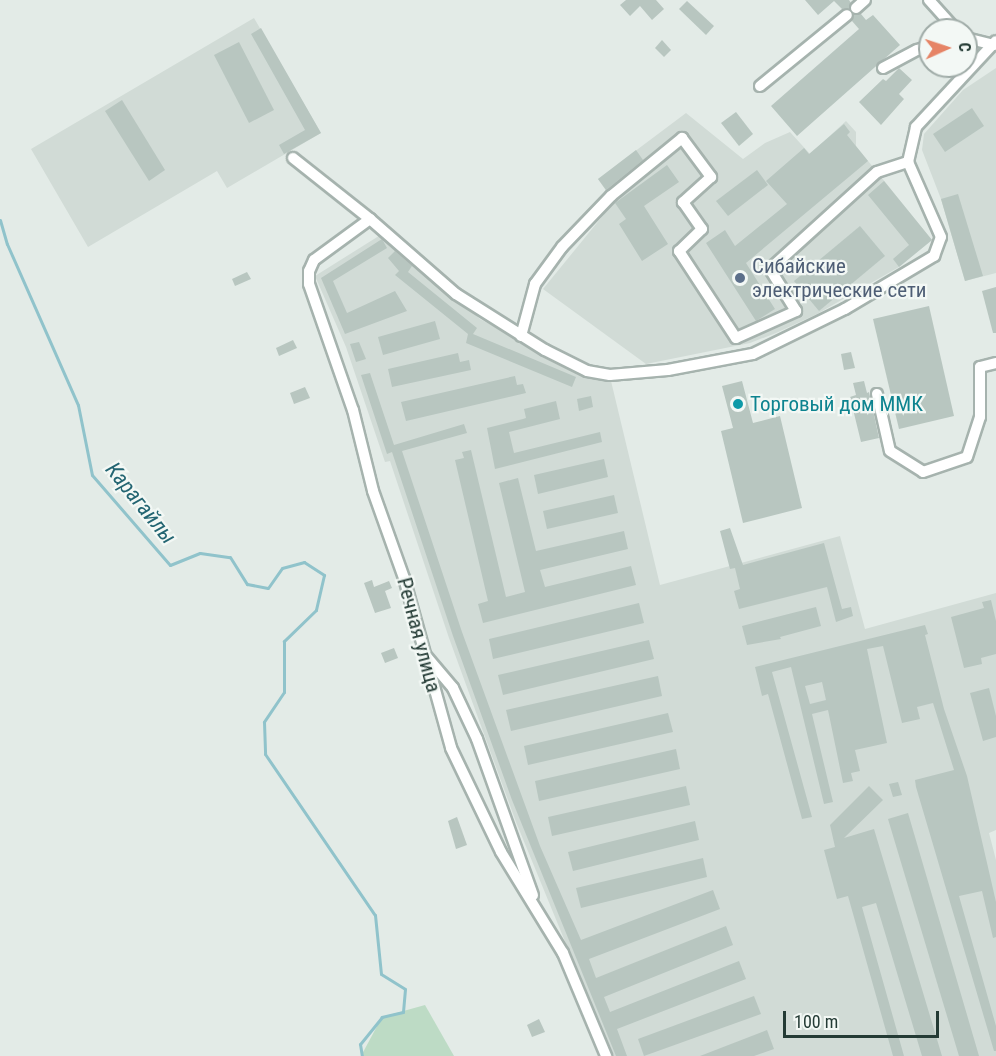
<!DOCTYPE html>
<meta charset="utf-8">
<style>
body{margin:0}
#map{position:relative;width:996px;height:1056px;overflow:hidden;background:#e3ebe7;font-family:"Roboto Condensed",sans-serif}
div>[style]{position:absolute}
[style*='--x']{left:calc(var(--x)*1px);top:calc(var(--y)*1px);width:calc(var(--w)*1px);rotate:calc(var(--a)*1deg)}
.built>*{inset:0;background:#d1dbd6}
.green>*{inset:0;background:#bddbc5}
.stream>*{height:3px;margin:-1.5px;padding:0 1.5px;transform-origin:1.5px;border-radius:1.5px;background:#90c3cb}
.building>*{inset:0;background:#b8c6c0}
.roads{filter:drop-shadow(2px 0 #a6b3ae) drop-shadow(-2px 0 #a6b3ae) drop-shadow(0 2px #a6b3ae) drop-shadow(0 -2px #a6b3ae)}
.minor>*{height:10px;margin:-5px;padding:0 5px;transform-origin:5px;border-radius:5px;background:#fff}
.dots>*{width:16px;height:16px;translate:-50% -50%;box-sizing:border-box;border:3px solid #f3f8f5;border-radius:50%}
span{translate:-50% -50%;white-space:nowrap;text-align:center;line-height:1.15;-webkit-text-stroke:4.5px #f3f8f5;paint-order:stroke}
.service-label{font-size:21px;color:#4e5e75}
.left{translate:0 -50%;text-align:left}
.culture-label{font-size:21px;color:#0d838f}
.street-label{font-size:21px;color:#243b35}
.water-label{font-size:22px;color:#236572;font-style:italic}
.north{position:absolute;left:918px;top:18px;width:60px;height:60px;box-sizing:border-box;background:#f3f8f5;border:2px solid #a0aca8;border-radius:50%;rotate:87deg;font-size:16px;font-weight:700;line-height:24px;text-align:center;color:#243b35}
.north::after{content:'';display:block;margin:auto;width:21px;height:27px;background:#e68466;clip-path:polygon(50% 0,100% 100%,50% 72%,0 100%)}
.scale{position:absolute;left:783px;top:1011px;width:156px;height:27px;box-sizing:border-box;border:3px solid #243b35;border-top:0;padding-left:8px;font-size:18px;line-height:21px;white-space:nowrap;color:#243b35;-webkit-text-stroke:4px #f3f8f5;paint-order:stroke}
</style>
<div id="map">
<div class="built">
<div style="clip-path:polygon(254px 18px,321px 133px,227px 188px,217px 171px,88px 247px,31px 149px)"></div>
<div style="clip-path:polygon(996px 68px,996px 273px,965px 281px,941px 199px,922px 150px,924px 134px,963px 90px)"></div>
<div style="clip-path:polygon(686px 113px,743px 159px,765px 143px,790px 132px,810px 154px,846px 121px,856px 132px,856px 146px,932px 240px,899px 267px,817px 314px,776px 333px,750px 343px,646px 364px,543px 289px,614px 202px,598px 179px)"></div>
<div style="clip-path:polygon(382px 234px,480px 319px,579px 373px,611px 381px,660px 585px,840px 536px,865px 629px,996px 593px,996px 830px,989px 833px,996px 860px,996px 1056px,612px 1056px,516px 822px,449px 638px,390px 461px,385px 462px,346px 347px,315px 276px)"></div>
</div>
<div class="green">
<div style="clip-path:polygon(425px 1005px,454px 1056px,361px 1056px,382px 1017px)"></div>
</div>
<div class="stream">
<div style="--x:0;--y:220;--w:25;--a:74"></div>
<div style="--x:7;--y:244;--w:176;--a:66.2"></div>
<div style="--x:78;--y:405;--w:71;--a:78.7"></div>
<div style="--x:92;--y:475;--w:119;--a:49.1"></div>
<div style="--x:170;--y:565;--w:32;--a:-22"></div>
<div style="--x:200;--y:553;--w:30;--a:8"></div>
<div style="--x:230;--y:557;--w:32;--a:58"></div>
<div style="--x:247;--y:584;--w:21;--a:11"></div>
<div style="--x:268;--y:588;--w:24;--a:-55"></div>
<div style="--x:282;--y:568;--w:23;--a:-15"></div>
<div style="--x:304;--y:562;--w:24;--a:33"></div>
<div style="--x:324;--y:575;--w:36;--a:103"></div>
<div style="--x:316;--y:610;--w:45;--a:135.9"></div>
<div style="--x:284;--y:641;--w:51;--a:90"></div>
<div style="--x:284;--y:692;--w:36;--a:124"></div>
<div style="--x:264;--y:722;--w:32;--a:88"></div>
<div style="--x:265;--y:754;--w:195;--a:55.7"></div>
<div style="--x:375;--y:915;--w:59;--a:84.2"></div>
<div style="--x:381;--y:974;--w:28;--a:32"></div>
<div style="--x:405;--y:989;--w:23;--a:95"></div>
<div style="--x:403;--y:1012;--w:22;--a:167"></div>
<div style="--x:382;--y:1017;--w:35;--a:129"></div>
<div style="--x:360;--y:1044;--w:12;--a:81"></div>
</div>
<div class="building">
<div style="clip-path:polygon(626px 0,656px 0,664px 9px,652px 20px,640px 6px,630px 16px,620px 5px)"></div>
<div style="clip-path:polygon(805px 0,849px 0,851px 3px,849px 8px,842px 9px,834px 1px,818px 15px)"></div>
<div style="clip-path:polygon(687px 1px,714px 26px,706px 35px,679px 9px)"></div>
<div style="clip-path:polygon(861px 14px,866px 20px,873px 15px,900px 45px,797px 136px,771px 106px,859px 29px,852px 21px,854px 15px)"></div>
<div style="clip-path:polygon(261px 28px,321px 133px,284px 154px,279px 145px,305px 130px,251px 34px)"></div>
<div style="clip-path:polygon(662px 40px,671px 50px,664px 57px,655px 48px)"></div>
<div style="clip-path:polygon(239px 42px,274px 110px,249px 123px,214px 55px)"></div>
<div style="clip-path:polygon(899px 68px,912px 80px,899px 94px,904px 99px,881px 125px,859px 102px,883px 79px,886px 81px)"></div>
<div style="clip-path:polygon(122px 100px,165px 170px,149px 181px,105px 111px)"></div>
<div style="clip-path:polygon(972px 108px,984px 126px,945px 152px,933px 134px)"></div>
<div style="clip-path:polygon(736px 112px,753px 134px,739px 146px,721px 123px)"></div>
<div style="clip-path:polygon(844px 124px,850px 132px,847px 135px,868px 161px,746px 263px,775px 309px,756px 321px,706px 243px,725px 230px,735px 246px,787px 204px,766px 181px,804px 148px,809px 154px)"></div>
<div style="clip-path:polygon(636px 150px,643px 160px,606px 190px,598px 179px)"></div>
<div style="clip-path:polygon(667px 165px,679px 182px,644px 206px,668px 244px,642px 261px,619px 224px,626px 219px,615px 203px)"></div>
<div style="clip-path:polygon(757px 170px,768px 185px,728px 216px,716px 201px)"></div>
<div style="clip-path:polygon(884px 181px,932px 240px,899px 267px,893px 259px,909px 245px,868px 195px)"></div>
<div style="clip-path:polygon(958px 194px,983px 276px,965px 281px,941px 199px)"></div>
<div style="clip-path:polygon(860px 226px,885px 256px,819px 311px,794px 281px)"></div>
<div style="clip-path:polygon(382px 239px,387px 248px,333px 281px,347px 313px,395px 291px,407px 311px,345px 334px,321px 278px)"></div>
<div style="clip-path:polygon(395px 251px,412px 266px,408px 272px,477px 328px,473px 334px,576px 377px,572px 387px,466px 343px,468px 334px,395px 275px,399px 271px,388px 258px)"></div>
<div style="clip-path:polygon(247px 272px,251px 279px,235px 286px,232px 279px)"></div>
<div style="clip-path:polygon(996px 287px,996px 333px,993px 333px,982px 291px)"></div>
<div style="clip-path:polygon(929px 306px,954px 416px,899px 429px,873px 319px)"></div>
<div style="clip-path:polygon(435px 321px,440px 339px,383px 355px,378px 337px)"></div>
<div style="clip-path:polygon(293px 340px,297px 348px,279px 356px,276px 348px)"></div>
<div style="clip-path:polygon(359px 342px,366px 359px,356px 362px,350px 344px)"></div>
<div style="clip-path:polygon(851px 352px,855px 368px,844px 370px,841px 354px)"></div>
<div style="clip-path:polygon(458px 353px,460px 362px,469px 360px,471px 370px,392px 387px,388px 369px)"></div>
<div style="clip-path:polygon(370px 373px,394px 445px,464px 424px,467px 433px,402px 451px,462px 632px,540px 846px,581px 940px,713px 890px,720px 909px,589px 959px,596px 978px,726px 926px,733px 945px,604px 997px,610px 1012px,739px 961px,746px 979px,617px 1029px,627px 1056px,616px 1056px,512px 800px,453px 636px,392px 452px,387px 454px,361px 375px)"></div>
<div style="clip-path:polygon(515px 376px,517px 385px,523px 384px,526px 393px,406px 421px,401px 402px)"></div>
<div style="clip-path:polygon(742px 381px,753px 423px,780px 416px,802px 508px,743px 523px,721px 431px,733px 428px,722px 386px)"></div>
<div style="clip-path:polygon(864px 381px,867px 393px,869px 392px,879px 438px,861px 442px,850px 397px,856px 395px,853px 383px)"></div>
<div style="clip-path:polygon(305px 387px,310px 398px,294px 404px,290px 393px)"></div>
<div style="clip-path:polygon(591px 396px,593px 407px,579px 411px,577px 399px)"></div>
<div style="clip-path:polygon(556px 401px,560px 419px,509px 432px,514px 453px,600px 432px,602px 442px,495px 469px,487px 428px,523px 419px,526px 418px,524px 409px)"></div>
<div style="clip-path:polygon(471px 450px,506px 597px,525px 592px,499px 483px,518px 478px,536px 551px,624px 531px,628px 549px,540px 570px,545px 587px,631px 566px,636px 585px,483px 623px,478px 604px,488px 601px,455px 460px,464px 458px,462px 452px)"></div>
<div style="clip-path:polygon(604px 459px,608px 477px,538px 494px,534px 475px)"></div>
<div style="clip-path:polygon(614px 495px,618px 513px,547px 529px,543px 511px)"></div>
<div style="clip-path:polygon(730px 528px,743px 565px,824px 543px,842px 609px,851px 607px,853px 616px,836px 622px,827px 587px,739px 609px,734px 591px,740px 589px,735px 568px,730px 569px,720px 531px)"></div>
<div style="clip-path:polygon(372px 580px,374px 587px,389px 581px,392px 588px,385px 591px,391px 608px,375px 613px,364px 583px)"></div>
<div style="clip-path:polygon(991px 600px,996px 621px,996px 654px,981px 658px,982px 664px,964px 668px,951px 617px,984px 608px,982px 602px)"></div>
<div style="clip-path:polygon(639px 603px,644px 623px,493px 659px,489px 639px)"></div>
<div style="clip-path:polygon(816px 607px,821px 626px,780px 637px,781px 639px,747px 645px,742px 626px)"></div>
<div style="clip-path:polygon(evenodd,925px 625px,928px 634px,925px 635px,944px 709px,967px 776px,996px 902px,996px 937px,993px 938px,982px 891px,959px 896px,996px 1026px,996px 1051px,994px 1051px,916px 787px,915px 780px,954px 770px,933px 703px,917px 707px,920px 719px,902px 723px,883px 646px,867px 649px,887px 743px,855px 750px,860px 771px,851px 773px,853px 781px,843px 783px,828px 710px,812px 714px,833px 802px,824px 804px,791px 667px,772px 672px,812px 817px,802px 819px,768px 694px,762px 696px,755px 667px,925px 625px,822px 682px,826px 700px,810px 704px,805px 686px,822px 682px)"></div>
<div style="clip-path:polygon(649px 640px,654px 659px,503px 695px,498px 675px)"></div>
<div style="clip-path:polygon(394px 648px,398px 658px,385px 663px,381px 653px)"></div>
<div style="clip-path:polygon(658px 676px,662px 696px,511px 731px,506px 710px)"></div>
<div style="clip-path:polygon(989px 688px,996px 716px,996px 737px,983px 741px,970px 693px)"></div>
<div style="clip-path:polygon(668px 713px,673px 732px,528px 765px,524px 746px)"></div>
<div style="clip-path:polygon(676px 749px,680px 769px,539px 801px,535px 781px)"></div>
<div style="clip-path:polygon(898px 782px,902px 795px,893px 797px,889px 784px)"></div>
<div style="clip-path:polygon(686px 786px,690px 805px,552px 836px,548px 817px)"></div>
<div style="clip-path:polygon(869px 786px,883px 800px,844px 838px,874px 829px,942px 1056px,922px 1056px,876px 903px,862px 907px,904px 1056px,893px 1056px,848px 896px,837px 899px,824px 850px,835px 847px,830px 825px)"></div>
<div style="clip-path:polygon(908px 813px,979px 1056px,959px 1056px,888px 819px)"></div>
<div style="clip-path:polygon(457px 817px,467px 845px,456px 849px,448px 821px)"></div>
<div style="clip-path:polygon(695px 821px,699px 840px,573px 871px,568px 852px)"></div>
<div style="clip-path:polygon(703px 858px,707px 877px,581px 908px,576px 888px)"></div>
<div style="clip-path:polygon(754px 996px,761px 1014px,644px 1056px,638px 1039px)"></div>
<div style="clip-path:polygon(539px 1019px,545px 1032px,532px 1037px,527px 1025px)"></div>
<div style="clip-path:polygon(767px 1030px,774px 1049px,754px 1056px,700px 1056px)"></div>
</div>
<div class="roads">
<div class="minor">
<div style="--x:929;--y:0;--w:40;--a:48"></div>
<div style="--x:856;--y:8;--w:12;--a:-42"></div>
<div style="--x:966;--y:38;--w:29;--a:14"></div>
<div style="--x:883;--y:68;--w:38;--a:-28"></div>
<div style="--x:917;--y:50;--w:14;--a:-17"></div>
<div style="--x:760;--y:86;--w:112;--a:-39.2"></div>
<div style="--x:293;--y:158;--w:98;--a:38.4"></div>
<div style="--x:370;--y:219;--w:114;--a:41.1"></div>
<div style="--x:456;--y:294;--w:105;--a:32.2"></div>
<div style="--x:545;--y:350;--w:47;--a:26.6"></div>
<div style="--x:587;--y:371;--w:23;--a:10"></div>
<div style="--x:610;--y:375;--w:58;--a:-4.9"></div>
<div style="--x:668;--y:370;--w:86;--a:-10.7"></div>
<div style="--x:753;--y:354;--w:102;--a:-26.1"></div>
<div style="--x:845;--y:309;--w:104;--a:-30.8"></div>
<div style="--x:934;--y:256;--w:20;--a:-70"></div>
<div style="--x:941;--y:237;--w:82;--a:-113.7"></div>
<div style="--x:908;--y:162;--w:36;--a:-77"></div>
<div style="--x:916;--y:127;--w:117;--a:-47.1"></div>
<div style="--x:370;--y:219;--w:69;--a:143.8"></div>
<div style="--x:314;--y:260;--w:12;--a:114"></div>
<div style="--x:309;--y:271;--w:13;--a:90"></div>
<div style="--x:309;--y:284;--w:133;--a:70.8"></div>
<div style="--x:353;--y:410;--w:83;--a:76.1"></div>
<div style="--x:373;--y:491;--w:92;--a:70.4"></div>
<div style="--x:404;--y:578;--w:176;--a:74.5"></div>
<div style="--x:451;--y:748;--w:115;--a:64.3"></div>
<div style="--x:501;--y:852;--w:119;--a:58.5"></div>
<div style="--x:563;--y:953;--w:112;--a:67.3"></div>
<div style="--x:521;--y:336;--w:54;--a:-74.9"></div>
<div style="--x:535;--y:284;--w:46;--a:-53.9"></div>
<div style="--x:562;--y:247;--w:71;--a:-46.1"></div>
<div style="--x:611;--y:196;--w:92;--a:-39.2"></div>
<div style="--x:682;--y:138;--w:49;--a:53.4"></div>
<div style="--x:711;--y:177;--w:38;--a:138"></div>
<div style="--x:683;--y:202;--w:33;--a:55"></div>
<div style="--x:702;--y:229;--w:32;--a:136"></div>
<div style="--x:679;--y:251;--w:104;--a:56.8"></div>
<div style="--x:736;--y:338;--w:66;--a:-24.2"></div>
<div style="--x:796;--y:311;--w:49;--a:-121.8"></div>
<div style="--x:770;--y:269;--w:144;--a:-42.2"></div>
<div style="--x:877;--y:172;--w:33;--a:-18"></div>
<div style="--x:877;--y:394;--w:58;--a:77.2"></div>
<div style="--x:890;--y:451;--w:39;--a:32"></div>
<div style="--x:923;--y:472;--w:46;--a:-18.8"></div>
<div style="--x:967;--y:457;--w:42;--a:-72"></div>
<div style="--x:980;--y:417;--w:50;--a:-90"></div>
<div style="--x:980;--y:367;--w:16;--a:-14"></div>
<div style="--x:426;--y:656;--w:42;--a:49.8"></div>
<div style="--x:453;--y:688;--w:56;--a:64.8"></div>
<div style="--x:477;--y:739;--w:166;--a:70.3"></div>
</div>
</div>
<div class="dots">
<div style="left:740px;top:278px;background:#5c6f8a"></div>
<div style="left:738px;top:404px;background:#0f9aa8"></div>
</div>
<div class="service-label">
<span class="left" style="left:752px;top:278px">Сибайские<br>электрические сети</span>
</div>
<div class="culture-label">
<span class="left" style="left:750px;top:404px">Торговый дом ММК</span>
</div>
<div class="street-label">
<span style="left:419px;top:635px;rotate:75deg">Речная улица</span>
</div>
<div class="water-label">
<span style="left:141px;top:503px;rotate:51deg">Карагайлы</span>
</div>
<div class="north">С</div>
<div class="scale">100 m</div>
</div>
